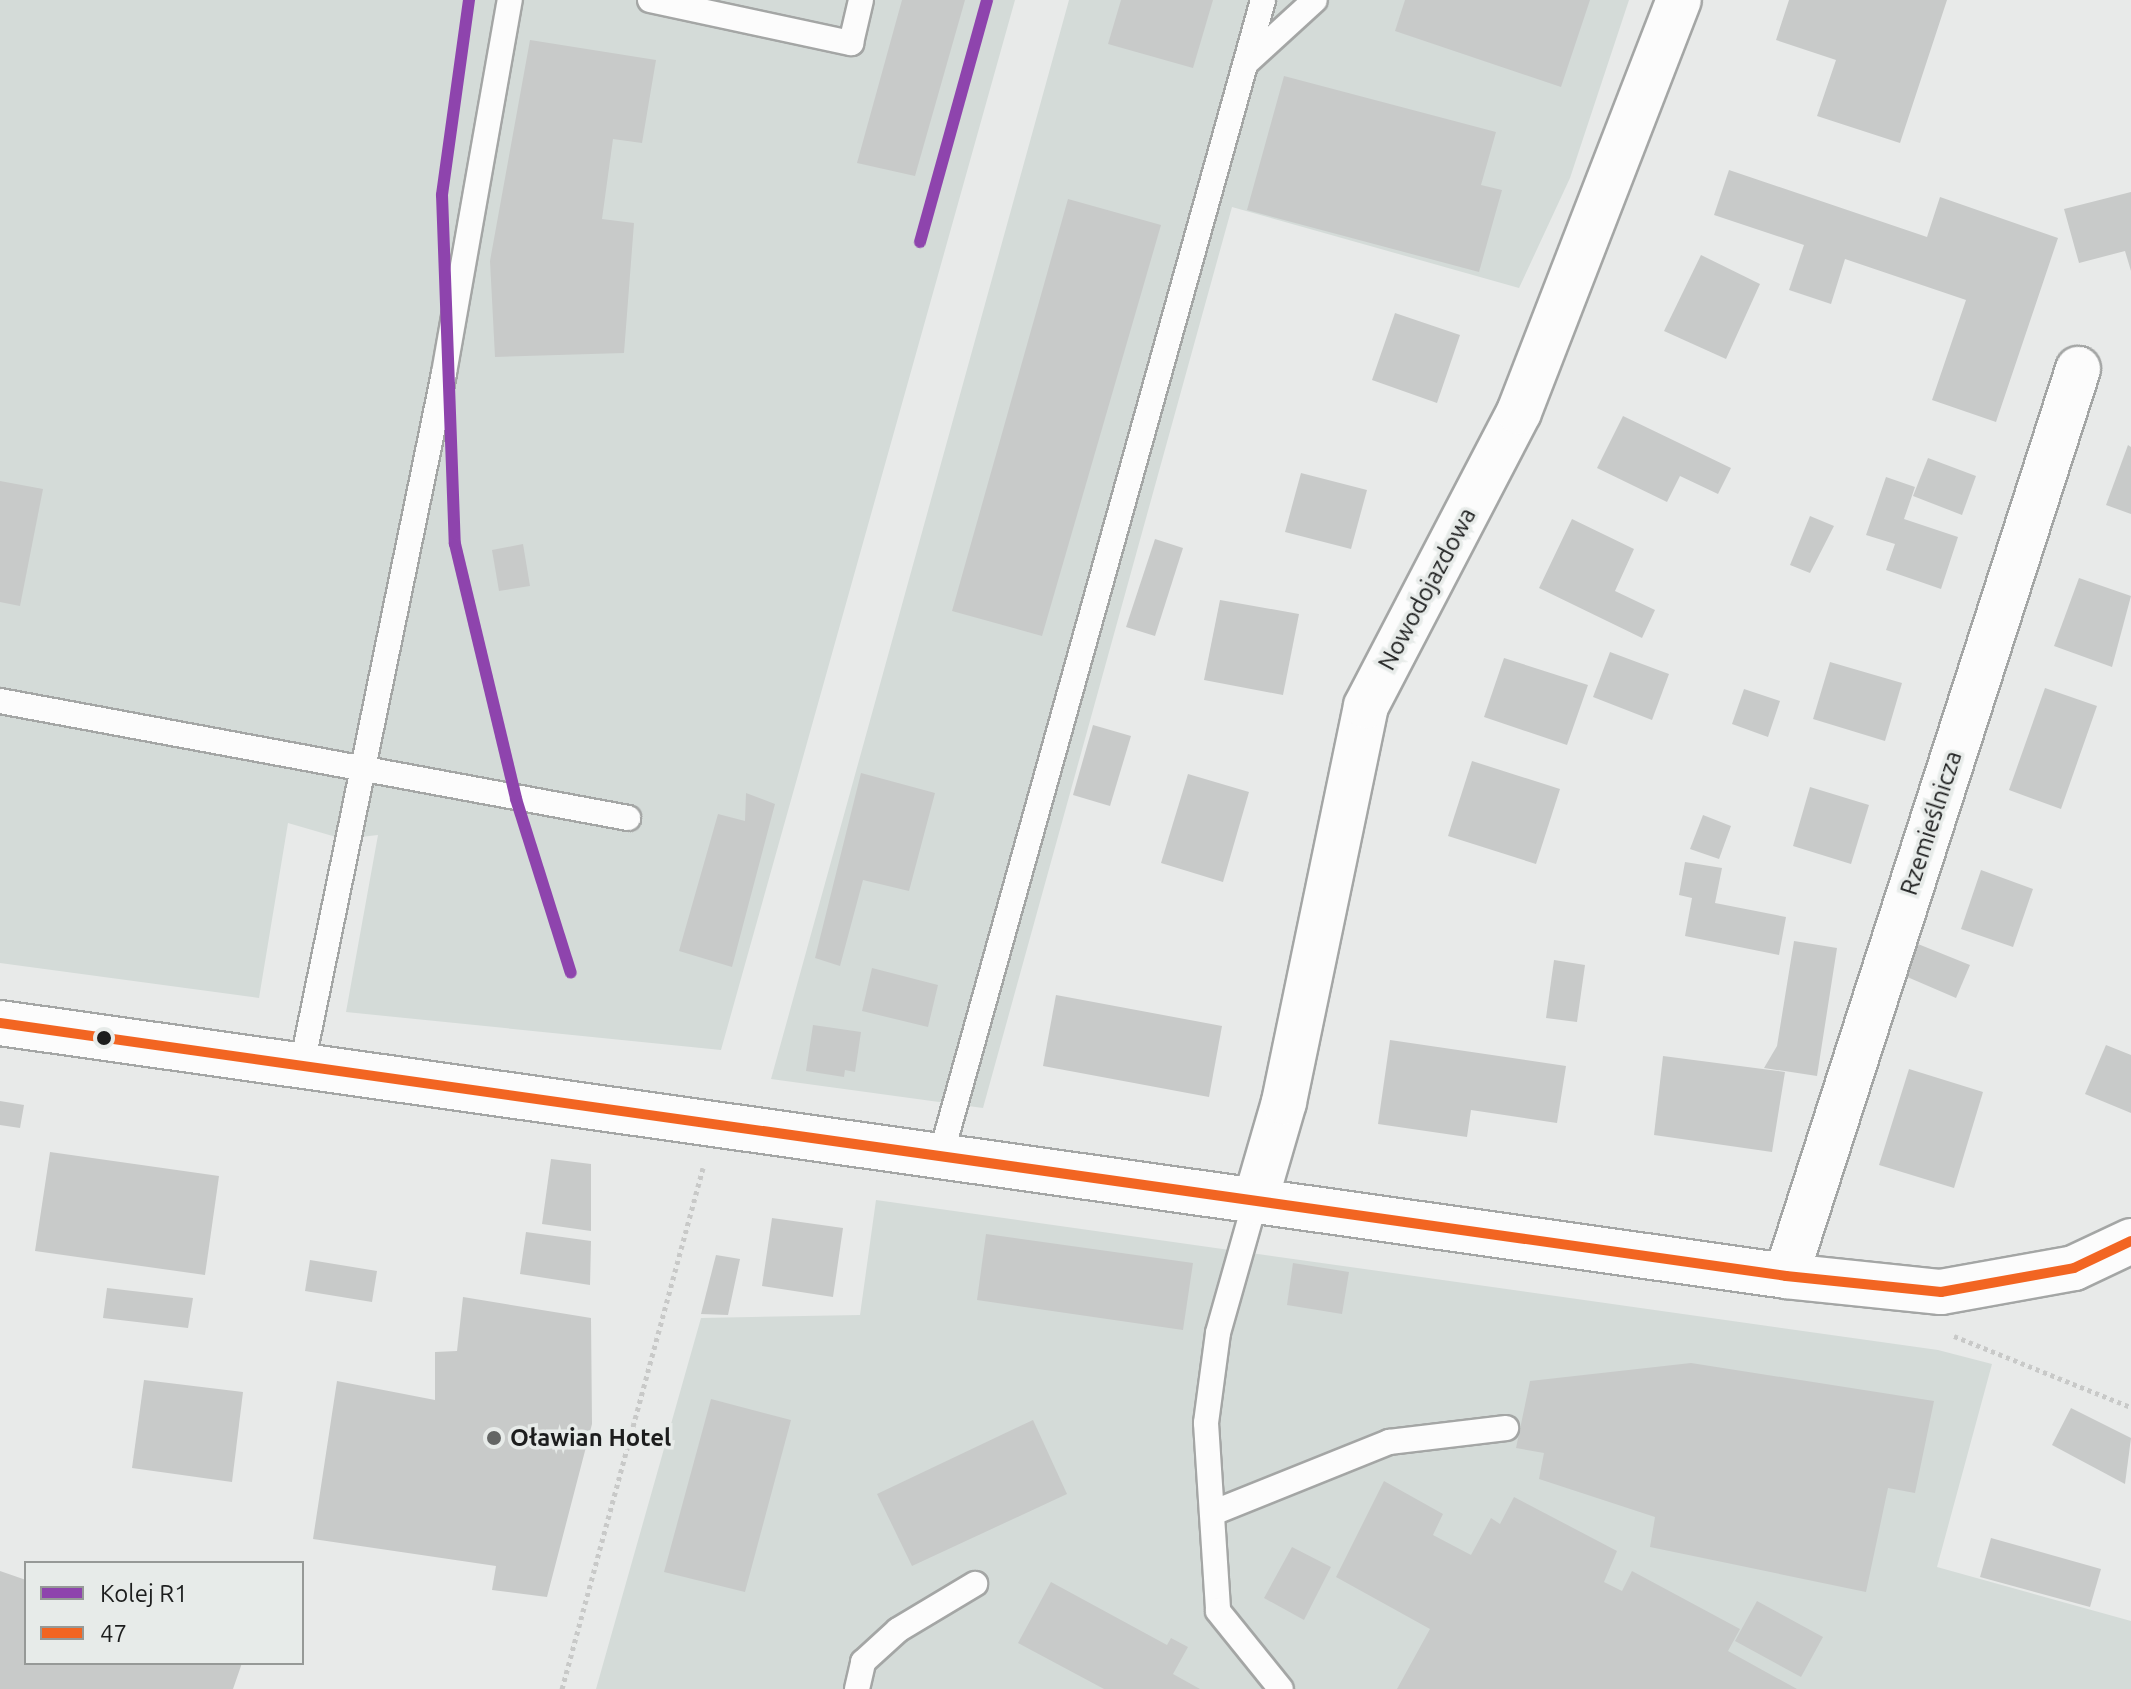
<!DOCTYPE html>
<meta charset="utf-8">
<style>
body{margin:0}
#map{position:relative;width:2131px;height:1689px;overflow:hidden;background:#e8eae9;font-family:Ubuntu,sans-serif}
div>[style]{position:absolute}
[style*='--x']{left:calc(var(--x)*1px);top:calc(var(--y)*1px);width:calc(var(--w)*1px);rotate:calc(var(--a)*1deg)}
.built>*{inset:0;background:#d4dbd8}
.building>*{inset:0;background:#c8cac9}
.path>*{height:5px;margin-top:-2.5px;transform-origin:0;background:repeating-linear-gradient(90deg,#c8c9c8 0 4px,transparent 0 8px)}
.roads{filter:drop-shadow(2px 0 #a4a6a5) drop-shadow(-2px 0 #a4a6a5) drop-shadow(0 2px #a4a6a5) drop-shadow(0 -2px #a4a6a5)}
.lane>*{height:24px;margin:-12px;padding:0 12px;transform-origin:12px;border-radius:12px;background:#fcfcfc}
.street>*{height:44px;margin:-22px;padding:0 22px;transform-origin:22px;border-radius:22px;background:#fcfcfc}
.secondary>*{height:44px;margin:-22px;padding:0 22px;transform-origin:22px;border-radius:22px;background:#fcfcfc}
.bus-1>*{height:10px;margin:-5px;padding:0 5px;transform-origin:5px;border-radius:5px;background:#f26522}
.rail-1>*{height:12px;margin:-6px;padding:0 6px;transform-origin:6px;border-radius:6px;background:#8e44ad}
.dots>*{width:22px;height:22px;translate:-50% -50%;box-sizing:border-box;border:4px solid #e7ebe9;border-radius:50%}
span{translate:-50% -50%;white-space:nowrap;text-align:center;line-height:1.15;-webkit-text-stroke:7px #e7ebe9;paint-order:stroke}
.street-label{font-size:24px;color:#1c1d1d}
.poi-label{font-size:24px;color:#1c1d1d;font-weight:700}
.left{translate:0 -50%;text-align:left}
.legend{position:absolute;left:24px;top:1561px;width:280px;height:104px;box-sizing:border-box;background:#e7ebe9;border:2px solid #969997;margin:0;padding:10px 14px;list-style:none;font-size:24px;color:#1c1d1d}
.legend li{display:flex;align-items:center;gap:16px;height:40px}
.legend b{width:40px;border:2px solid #969997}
</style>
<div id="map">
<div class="built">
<div style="clip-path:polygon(0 0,1015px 0,721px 1050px,346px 1012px,378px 835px,343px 839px,288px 823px,259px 998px,0 963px)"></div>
<div style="clip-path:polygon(1069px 0,1629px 0,1570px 178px,1519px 288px,1232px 207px,983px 1108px,771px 1079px)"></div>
<div style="clip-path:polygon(876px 1200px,1938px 1350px,1992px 1364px,1937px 1567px,2131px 1621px,2131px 1689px,596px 1689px,701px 1318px,860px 1315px)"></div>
</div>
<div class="building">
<div style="clip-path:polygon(902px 0,965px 0,915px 176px,857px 163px)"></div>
<div style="clip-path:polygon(1121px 0,1213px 0,1193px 68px,1108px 44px)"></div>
<div style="clip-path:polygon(1405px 0,1590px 0,1561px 87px,1395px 31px)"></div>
<div style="clip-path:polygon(1789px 0,1947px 0,1900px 143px,1817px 116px,1836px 60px,1776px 40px)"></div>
<div style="clip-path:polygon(530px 40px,656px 60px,642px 143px,613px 139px,602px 219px,634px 223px,624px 353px,495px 357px,490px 261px)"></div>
<div style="clip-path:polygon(1284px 76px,1496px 132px,1481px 185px,1502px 190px,1479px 272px,1247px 210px)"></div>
<div style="clip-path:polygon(1729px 170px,1927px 237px,1940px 197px,2058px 238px,1996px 422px,1932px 400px,1966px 300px,1845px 259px,1831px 304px,1789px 290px,1804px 245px,1714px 215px)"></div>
<div style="clip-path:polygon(2131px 192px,2131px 271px,2125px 251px,2079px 263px,2064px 209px)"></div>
<div style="clip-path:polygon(1068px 199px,1161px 225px,1042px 636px,952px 611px)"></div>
<div style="clip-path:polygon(1701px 255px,1760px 284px,1726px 359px,1664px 331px)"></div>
<div style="clip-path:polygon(1395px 313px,1460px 335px,1437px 403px,1372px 380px)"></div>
<div style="clip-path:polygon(1623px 416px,1731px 468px,1718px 494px,1680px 476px,1667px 502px,1597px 468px)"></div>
<div style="clip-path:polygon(2128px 445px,2131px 447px,2131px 514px,2106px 505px)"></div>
<div style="clip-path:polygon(1928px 458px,1976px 476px,1962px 515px,1913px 496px)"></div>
<div style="clip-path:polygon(1301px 473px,1367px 490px,1351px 549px,1285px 532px)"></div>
<div style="clip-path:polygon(1886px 477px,1915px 487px,1904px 519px,1958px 537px,1941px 589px,1886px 570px,1895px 544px,1866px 535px)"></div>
<div style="clip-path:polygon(0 481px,43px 489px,20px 606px,0 602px)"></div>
<div style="clip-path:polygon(1810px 516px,1834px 526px,1810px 573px,1790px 565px)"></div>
<div style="clip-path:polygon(1572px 519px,1634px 549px,1615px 591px,1655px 610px,1642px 638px,1539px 588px)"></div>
<div style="clip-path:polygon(1155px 539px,1183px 548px,1155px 636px,1126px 627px)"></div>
<div style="clip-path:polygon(523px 544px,530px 586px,499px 591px,492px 550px)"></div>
<div style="clip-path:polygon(2079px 578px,2131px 596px,2112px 667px,2054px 646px)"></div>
<div style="clip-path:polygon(1220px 600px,1299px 614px,1283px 695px,1204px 680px)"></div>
<div style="clip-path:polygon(1610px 652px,1669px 674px,1652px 720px,1593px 697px)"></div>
<div style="clip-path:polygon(1504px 658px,1588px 685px,1567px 745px,1484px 717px)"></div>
<div style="clip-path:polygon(1830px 662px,1902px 683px,1885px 741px,1813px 719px)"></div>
<div style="clip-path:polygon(2045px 688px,2097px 706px,2061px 809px,2009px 790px)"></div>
<div style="clip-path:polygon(1744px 689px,1780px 701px,1768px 737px,1732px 724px)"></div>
<div style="clip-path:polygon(1093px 725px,1131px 736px,1110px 806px,1073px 795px)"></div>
<div style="clip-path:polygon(1472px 761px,1560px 789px,1536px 864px,1448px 836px)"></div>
<div style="clip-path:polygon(861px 773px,935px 793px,909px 891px,863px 880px,840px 966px,815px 958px)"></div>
<div style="clip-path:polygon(1188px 774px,1249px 792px,1223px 882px,1161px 863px)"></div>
<div style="clip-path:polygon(1810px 787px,1869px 805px,1851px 864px,1793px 846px)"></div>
<div style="clip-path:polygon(746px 793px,775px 804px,732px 967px,679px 951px,718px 814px,745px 821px)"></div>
<div style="clip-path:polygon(1703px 815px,1731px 826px,1719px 859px,1690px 849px)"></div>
<div style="clip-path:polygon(1685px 862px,1722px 868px,1715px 903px,1786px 917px,1779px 955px,1685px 936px,1692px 898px,1679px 895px)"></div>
<div style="clip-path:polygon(1981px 870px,2033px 889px,2013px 947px,1961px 929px)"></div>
<div style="clip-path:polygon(1794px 941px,1837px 948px,1817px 1076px,1764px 1068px,1777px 1046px)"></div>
<div style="clip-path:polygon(1918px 944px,1970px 965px,1956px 998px,1905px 976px)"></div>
<div style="clip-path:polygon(1554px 960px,1585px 965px,1577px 1022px,1546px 1018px)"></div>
<div style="clip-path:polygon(872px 968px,938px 985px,928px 1027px,862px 1011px)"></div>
<div style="clip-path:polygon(1056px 995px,1222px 1026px,1209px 1097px,1043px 1066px)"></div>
<div style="clip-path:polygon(813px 1025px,861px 1032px,855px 1072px,845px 1070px,844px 1077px,806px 1071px)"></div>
<div style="clip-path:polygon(1390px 1040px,1566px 1066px,1557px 1123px,1471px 1110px,1467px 1137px,1378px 1124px)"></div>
<div style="clip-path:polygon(2106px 1045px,2131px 1055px,2131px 1113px,2085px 1094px)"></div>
<div style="clip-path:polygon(1663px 1056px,1785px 1072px,1772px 1152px,1654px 1135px)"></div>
<div style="clip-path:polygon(1909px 1069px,1983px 1092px,1954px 1188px,1879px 1165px)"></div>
<div style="clip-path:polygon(0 1101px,24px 1105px,20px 1128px,0 1125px)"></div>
<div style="clip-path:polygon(50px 1152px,219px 1176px,205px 1275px,35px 1251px)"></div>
<div style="clip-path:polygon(551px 1159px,591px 1164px,591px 1231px,542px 1224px)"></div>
<div style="clip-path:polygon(772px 1218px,843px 1228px,833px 1297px,762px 1286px)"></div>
<div style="clip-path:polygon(526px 1232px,591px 1241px,590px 1285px,520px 1274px)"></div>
<div style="clip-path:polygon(986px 1234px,1193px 1263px,1183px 1330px,977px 1300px)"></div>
<div style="clip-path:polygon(716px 1255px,740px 1259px,728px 1315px,701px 1314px)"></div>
<div style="clip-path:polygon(310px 1260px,377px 1271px,372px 1302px,305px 1291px)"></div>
<div style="clip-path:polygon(1293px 1263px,1349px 1272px,1342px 1314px,1287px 1305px)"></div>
<div style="clip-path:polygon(107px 1288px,193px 1298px,188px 1328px,103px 1318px)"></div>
<div style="clip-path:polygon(463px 1297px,591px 1318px,592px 1424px,547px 1597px,492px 1590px,496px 1566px,313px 1539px,337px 1381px,435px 1400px,435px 1352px,457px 1351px)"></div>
<div style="clip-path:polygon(1691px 1363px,1934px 1401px,1915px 1493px,1888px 1488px,1866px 1592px,1650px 1547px,1655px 1517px,1539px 1479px,1544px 1453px,1516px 1448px,1530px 1381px)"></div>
<div style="clip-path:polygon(144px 1380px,243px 1392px,232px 1482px,132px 1468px)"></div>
<div style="clip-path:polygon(711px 1399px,791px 1420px,745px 1592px,664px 1572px)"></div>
<div style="clip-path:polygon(2071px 1408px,2131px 1438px,2125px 1484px,2052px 1445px)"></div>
<div style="clip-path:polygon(1033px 1420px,1067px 1494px,912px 1566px,877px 1494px)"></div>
<div style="clip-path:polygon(1384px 1481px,1443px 1514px,1433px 1535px,1471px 1555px,1491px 1518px,1500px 1524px,1514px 1497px,1617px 1551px,1604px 1582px,1622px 1591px,1632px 1571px,1740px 1629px,1728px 1651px,1797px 1689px,1397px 1689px,1430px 1629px,1336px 1577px)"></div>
<div style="clip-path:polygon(1991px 1538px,2101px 1569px,2090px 1607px,1980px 1577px)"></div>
<div style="clip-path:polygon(1292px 1547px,1331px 1567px,1304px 1620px,1264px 1598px)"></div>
<div style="clip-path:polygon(0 1571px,26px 1580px,26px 1663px,242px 1663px,233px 1689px,0 1689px)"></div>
<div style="clip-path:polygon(1051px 1582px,1167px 1645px,1171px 1638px,1188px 1647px,1173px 1674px,1200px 1689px,1104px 1689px,1018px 1643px)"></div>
<div style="clip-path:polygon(1757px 1601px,1823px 1637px,1801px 1677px,1735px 1641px)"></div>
</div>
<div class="path">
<div style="--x:1954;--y:1336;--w:191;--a:21.9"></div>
<div style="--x:562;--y:1689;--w:540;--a:-74.86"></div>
</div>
<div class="roads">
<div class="lane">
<div style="--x:650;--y:0;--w:206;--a:12.1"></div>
<div style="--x:851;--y:43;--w:44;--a:-76.9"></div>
<div style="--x:1246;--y:63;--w:93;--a:-42.4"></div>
<div style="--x:0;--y:701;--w:639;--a:10.55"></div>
<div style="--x:302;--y:1065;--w:706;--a:-78.4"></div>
<div style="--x:444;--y:373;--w:379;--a:-80"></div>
<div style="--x:941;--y:1155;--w:1199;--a:-74.42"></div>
<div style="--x:1255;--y:1202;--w:136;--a:105.8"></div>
<div style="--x:1218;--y:1333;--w:91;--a:97.6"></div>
<div style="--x:1206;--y:1423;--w:188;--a:86.3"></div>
<div style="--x:1218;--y:1611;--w:100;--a:51.1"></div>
<div style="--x:1215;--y:1512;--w:188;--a:-21.9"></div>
<div style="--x:1389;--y:1442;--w:118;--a:-6.8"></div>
<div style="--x:857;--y:1689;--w:28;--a:-77"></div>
<div style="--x:863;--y:1662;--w:47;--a:-42.4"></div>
<div style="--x:898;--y:1630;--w:90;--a:-30.9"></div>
</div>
<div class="street">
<div style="--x:1255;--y:1202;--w:104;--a:-73.8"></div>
<div style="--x:1284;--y:1102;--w:404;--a:-78.3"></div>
<div style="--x:1366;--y:706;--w:331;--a:-62.5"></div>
<div style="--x:1519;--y:412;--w:442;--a:-68.8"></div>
<div style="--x:1786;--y:1276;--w:953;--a:-72.15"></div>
</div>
<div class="secondary">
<div style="--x:0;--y:1023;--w:1804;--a:8.06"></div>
<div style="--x:1786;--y:1276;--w:156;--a:5.9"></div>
<div style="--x:1941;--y:1292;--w:135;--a:-10.2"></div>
<div style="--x:2074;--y:1268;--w:63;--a:-25.3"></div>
</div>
</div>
<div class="bus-1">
<div style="--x:0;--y:1023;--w:1804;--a:8.06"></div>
<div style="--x:1786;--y:1276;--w:156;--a:5.9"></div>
<div style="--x:1941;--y:1292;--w:135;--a:-10.2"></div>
<div style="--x:2074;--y:1268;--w:63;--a:-25.3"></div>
</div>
<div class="rail-1">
<div style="--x:469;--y:0;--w:197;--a:97.9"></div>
<div style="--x:442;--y:195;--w:349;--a:87.9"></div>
<div style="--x:455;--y:544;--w:262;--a:76.5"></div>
<div style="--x:516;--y:799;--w:182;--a:72.5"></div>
<div style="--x:920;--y:242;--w:251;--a:-74.5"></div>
</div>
<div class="dots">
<div style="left:104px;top:1038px;background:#1c1d1d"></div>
<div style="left:494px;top:1438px;background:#636564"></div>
</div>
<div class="street-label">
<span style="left:1427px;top:589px;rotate:-62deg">Nowodojazdowa</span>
<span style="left:1931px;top:823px;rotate:-72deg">Rzemieślnicza</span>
</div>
<div class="poi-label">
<span class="left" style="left:510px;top:1438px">Oławian Hotel</span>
</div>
<ul class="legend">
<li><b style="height:10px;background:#8e44ad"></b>Kolej R1</li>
<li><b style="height:10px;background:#f26522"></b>47</li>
</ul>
</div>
